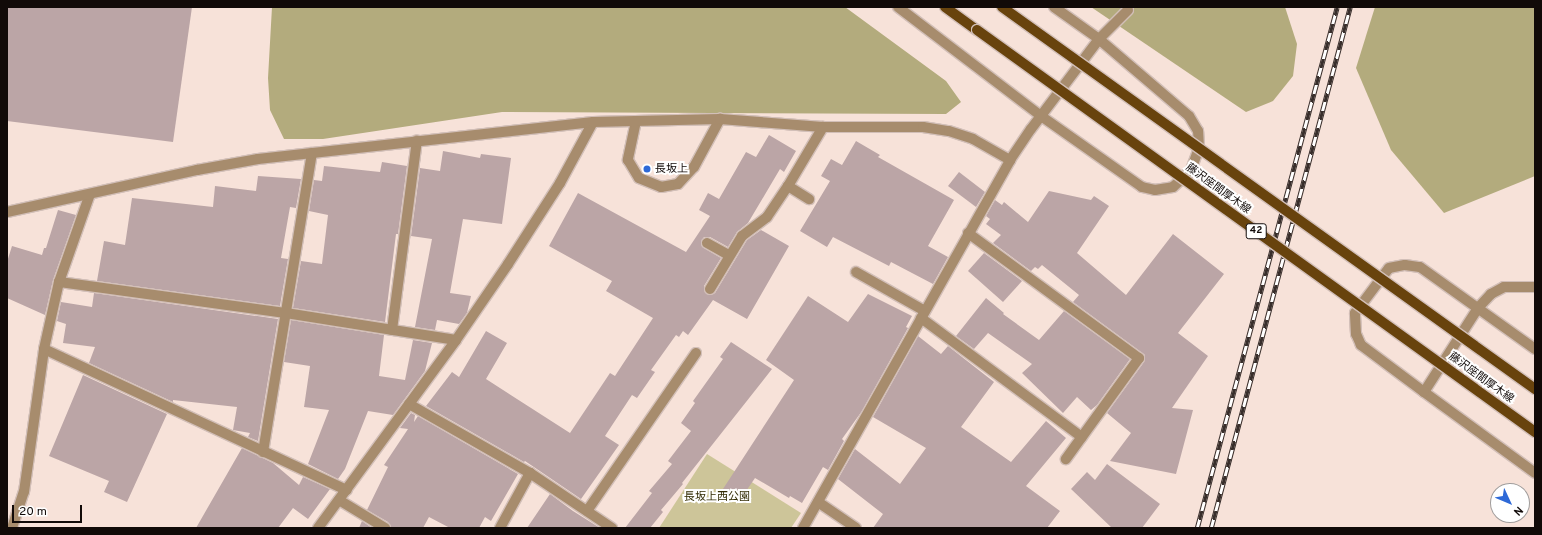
<!DOCTYPE html>
<meta charset="utf-8">
<style>
body{margin:0}
#map{position:relative;width:1542px;height:535px;overflow:hidden;background:#f7e2d9;font-family:Overpass,"Noto Sans JP",sans-serif}
div>[style]{position:absolute}
[style*='--x']{left:calc(var(--x)*1px);top:calc(var(--y)*1px);width:calc(var(--w)*1px);rotate:calc(var(--a)*1deg)}
.green>*{inset:0;background:#cdc599}
.forest>*{inset:0;background:#b3ab7d}
.building>*{inset:0;background:#bba5a6}
.roads{filter:drop-shadow(1px 0 #d2bfb8) drop-shadow(-1px 0 #d2bfb8) drop-shadow(0 1px #d2bfb8) drop-shadow(0 -1px #d2bfb8)}
.service>*{height:10px;margin:-5px;padding:0 5px;transform-origin:5px;border-radius:5px;background:#a78c6d}
.minor>*{height:10px;margin:-5px;padding:0 5px;transform-origin:5px;border-radius:5px;background:#a78c6d}
.tertiary>*{height:10px;margin:-5px;padding:0 5px;transform-origin:5px;border-radius:5px;background:#a78c6d}
.primary>*{height:10px;margin:-5px;padding:0 5px;transform-origin:5px;border-radius:5px;background:#68430d}
.rail>*{height:4.5px;margin-top:-2.25px;transform-origin:0;background:repeating-linear-gradient(90deg,#fff 0 9px,#382e2b 0 18px);box-sizing:border-box;border-block:1px solid #382e2b}
.bridges{filter:drop-shadow(1px 0 #d2bfb8) drop-shadow(-1px 0 #d2bfb8) drop-shadow(0 1px #d2bfb8) drop-shadow(0 -1px #d2bfb8)}
.primary-bridge>*{height:10px;margin:-5px;padding:0 5px;transform-origin:5px;border-radius:5px;background:#68430d}
.dots>*{width:11px;height:11px;translate:-50% -50%;box-sizing:border-box;border:2px solid #fff;border-radius:50%}
span{translate:-50% -50%;white-space:nowrap;text-align:center;line-height:1.15;-webkit-text-stroke:4px #fff;paint-order:stroke}
.shield-label span{padding:1px 3px;background:#fff;border:1px solid;border-radius:3px;-webkit-text-stroke-width:0}
.shield-label{font-size:10px;color:#110a08;font-weight:700}
.poi-label{font-size:11px;color:#110a08}
.left{translate:0 -50%;text-align:left}
.street-label{font-size:11px;color:#110a08}
.park-label{font-size:11px;color:#332c05}
.frame{position:absolute;inset:0;border:8px solid #110a08;pointer-events:none}
.north{position:absolute;left:1490px;top:483px;width:40px;height:40px;box-sizing:border-box;background:#fff;border:1px solid #a09d9c;border-radius:50%;rotate:134deg;font-size:11px;font-weight:700;line-height:16px;text-align:center;color:#110a08}
.north::after{content:'';display:block;margin:auto;width:14px;height:18px;background:#2e69d7;clip-path:polygon(50% 0,100% 100%,50% 72%,0 100%)}
.scale{position:absolute;left:12px;top:505px;width:70px;height:18px;box-sizing:border-box;border:2px solid #110a08;border-top:0;padding-left:5px;font-size:12px;line-height:14px;white-space:nowrap;color:#110a08;-webkit-text-stroke:3px #fff;paint-order:stroke}
</style>
<div id="map">
<div class="green">
<div style="clip-path:polygon(707px 454px,801px 513px,791px 528px,659px 528px)"></div>
</div>
<div class="forest">
<div style="clip-path:polygon(272px 7px,845px 7px,946px 81px,961px 102px,946px 114px,502px 112px,323px 139px,284px 139px,270px 110px,268px 78px)"></div>
<div style="clip-path:polygon(1091px 7px,1285px 7px,1297px 44px,1293px 76px,1273px 101px,1246px 112px)"></div>
<div style="clip-path:polygon(1375px 7px,1535px 7px,1535px 176px,1444px 213px,1391px 150px,1356px 68px)"></div>
</div>
<div class="building">
<div style="clip-path:polygon(7px 7px,192px 7px,173px 142px,7px 121px)"></div>
<div style="clip-path:polygon(769px 135px,796px 151px,784px 172px,780px 169px,748px 223px,737px 232px,728px 247px,710px 237px,704px 237px,702px 240px,701px 244px,704px 248px,721px 258px,704px 286px,705px 292px,710px 295px,715px 293px,747px 240px,761px 230px,789px 246px,747px 319px,713px 300px,688px 335px,683px 331px,679px 337px,676px 335px,651px 370px,655px 372px,637px 398px,632px 395px,605px 436px,619px 445px,581px 499px,525px 461px,524px 462px,426px 406px,452px 372px,459px 377px,486px 331px,507px 343px,486px 379px,570px 433px,610px 373px,615px 376px,653px 318px,606px 291px,612px 281px,549px 246px,578px 193px,686px 252px,710px 216px,699px 210px,708px 193px,719px 199px,746px 152px,756px 157px)"></div>
<div style="clip-path:polygon(856px 141px,880px 155px,878px 157px,954px 200px,928px 246px,948px 257px,933px 284px,891px 262px,889px 266px,833px 237px,827px 247px,800px 231px,830px 181px,821px 176px,831px 159px,842px 165px)"></div>
<div style="clip-path:polygon(443px 151px,480px 158px,481px 154px,511px 158px,502px 224px,463px 219px,450px 293px,471px 296px,467px 313px,459px 324px,437px 320px,435px 330px,415px 327px,432px 239px,411px 236px,420px 168px,440px 171px)"></div>
<div style="clip-path:polygon(382px 162px,407px 166px,398px 234px,396px 234px,385px 322px,293px 308px,301px 261px,322px 264px,328px 215px,309px 211px,314px 180px,322px 181px,324px 166px,380px 172px)"></div>
<div style="clip-path:polygon(959px 172px,985px 192px,976px 207px,948px 186px)"></div>
<div style="clip-path:polygon(258px 176px,301px 179px,296px 208px,290px 207px,281px 258px,288px 259px,280px 306px,97px 281px,104px 241px,125px 245px,132px 198px,213px 207px,215px 186px,256px 191px)"></div>
<div style="clip-path:polygon(1049px 191px,1091px 200px,1094px 196px,1109px 206px,1077px 253px,1126px 295px,1173px 234px,1224px 274px,1178px 333px,1208px 356px,1172px 408px,1193px 410px,1176px 474px,1110px 461px,1131px 433px,1107px 413px,1144px 362px,1145px 355px,1073px 302px,1079px 295px,1042px 265px,1038px 269px,1035px 267px,1031px 271px,993px 243px,1001px 235px,986px 224px,990px 219px,986px 216px,995px 200px,1002px 205px,1004px 202px,1028px 222px)"></div>
<div style="clip-path:polygon(58px 210px,76px 215px,53px 280px,45px 315px,7px 298px,7px 262px,12px 246px,42px 255px,44px 248px,46px 248px)"></div>
<div style="clip-path:polygon(984px 253px,1022px 281px,1003px 302px,968px 271px)"></div>
<div style="clip-path:polygon(94px 293px,278px 319px,258px 441px,248px 437px,250px 433px,233px 430px,237px 407px,173px 400px,173px 402px,89px 363px,95px 347px,63px 343px,66px 324px,57px 321px,61px 302px,92px 307px)"></div>
<div style="clip-path:polygon(868px 294px,912px 316px,906px 327px,908px 328px,862px 411px,842px 439px,844px 441px,828px 470px,823px 467px,802px 503px,790px 496px,789px 498px,755px 478px,738px 503px,721px 492px,794px 380px,766px 360px,808px 296px,848px 322px)"></div>
<div style="clip-path:polygon(986px 298px,1004px 313px,1003px 314px,1039px 340px,1064px 311px,1130px 359px,1097px 405px,1091px 410px,1077px 397px,1063px 413px,1022px 373px,1032px 364px,988px 333px,974px 349px,956px 336px)"></div>
<div style="clip-path:polygon(291px 320px,384px 335px,379px 376px,405px 380px,413px 340px,432px 343px,425px 371px,393px 415px,368px 411px,345px 469px,338px 479px,308px 464px,329px 410px,304px 407px,310px 366px,284px 362px)"></div>
<div style="clip-path:polygon(918px 336px,941px 354px,948px 346px,994px 382px,961px 427px,1011px 462px,1046px 421px,1066px 438px,1026px 486px,1060px 511px,1047px 528px,873px 528px,883px 514px,838px 479px,855px 449px,900px 484px,926px 448px,873px 417px)"></div>
<div style="clip-path:polygon(731px 342px,772px 369px,682px 483px,683px 484px,661px 510px,663px 512px,650px 528px,625px 528px,652px 493px,649px 491px,672px 464px,668px 461px,691px 431px,681px 423px,695px 403px,693px 401px,723px 359px,720px 357px)"></div>
<div style="clip-path:polygon(83px 375px,167px 414px,127px 502px,104px 492px,109px 481px,49px 456px)"></div>
<div style="clip-path:polygon(411px 413px,415px 415px,414px 422px,418px 416px,518px 474px,491px 521px,485px 517px,479px 528px,450px 528px,429px 517px,423px 528px,391px 528px,388px 522px,367px 510px,388px 467px,384px 465px,408px 429px,400px 428px)"></div>
<div style="clip-path:polygon(242px 448px,273px 463px,299px 485px,303px 477px,330px 489px,308px 519px,293px 508px,278px 528px,196px 528px)"></div>
<div style="clip-path:polygon(1107px 464px,1160px 504px,1142px 528px,1112px 528px,1071px 489px,1087px 472px,1095px 480px)"></div>
<div style="clip-path:polygon(550px 494px,573px 511px,600px 528px,527px 528px)"></div>
<div style="clip-path:polygon(362px 521px,372px 528px,359px 528px)"></div>
</div>
<div class="roads">
<div class="service">
<div style="--x:636;--y:121;--w:40;--a:102"></div>
<div style="--x:628;--y:160;--w:21;--a:59"></div>
<div style="--x:639;--y:178;--w:24;--a:22"></div>
<div style="--x:661;--y:187;--w:17;--a:-10"></div>
<div style="--x:678;--y:184;--w:23;--a:-47"></div>
<div style="--x:694;--y:167;--w:55;--a:-61.6"></div>
<div style="--x:788;--y:186;--w:25;--a:32"></div>
<div style="--x:968;--y:233;--w:212;--a:36.2"></div>
<div style="--x:1139;--y:358;--w:125;--a:125.9"></div>
<div style="--x:707;--y:243;--w:25;--a:29"></div>
<div style="--x:856;--y:272;--w:79;--a:29.5"></div>
<div style="--x:59;--y:282;--w:229;--a:7.8"></div>
<div style="--x:286;--y:313;--w:172;--a:9"></div>
<div style="--x:710;--y:289;--w:62;--a:-58.9"></div>
<div style="--x:742;--y:236;--w:31;--a:-37"></div>
<div style="--x:767;--y:217;--w:37;--a:-56"></div>
<div style="--x:788;--y:186;--w:69;--a:-59.3"></div>
<div style="--x:921;--y:318;--w:200;--a:36.5"></div>
<div style="--x:392;--y:330;--w:191;--a:-82.5"></div>
<div style="--x:263;--y:452;--w:303;--a:-80.7"></div>
<div style="--x:339;--y:500;--w:54;--a:31.3"></div>
<div style="--x:587;--y:511;--w:192;--a:-55.4"></div>
<div style="--x:500;--y:528;--w:63;--a:-61.4"></div>
</div>
<div class="minor">
<div style="--x:898;--y:7;--w:180;--a:37.3"></div>
<div style="--x:1041;--y:116;--w:123;--a:35.1"></div>
<div style="--x:1142;--y:187;--w:13;--a:13"></div>
<div style="--x:1155;--y:190;--w:18;--a:-9"></div>
<div style="--x:1173;--y:187;--w:25;--a:-43"></div>
<div style="--x:1191;--y:170;--w:23;--a:-70"></div>
<div style="--x:1199;--y:148;--w:17;--a:-93"></div>
<div style="--x:1198;--y:131;--w:17;--a:-121"></div>
<div style="--x:1189;--y:116;--w:118;--a:-139.5"></div>
<div style="--x:1099;--y:39;--w:55;--a:-144.6"></div>
<div style="--x:1535;--y:287;--w:31;--a:180"></div>
<div style="--x:1504;--y:287;--w:15;--a:152"></div>
<div style="--x:1491;--y:294;--w:19;--a:133"></div>
<div style="--x:1478;--y:308;--w:100;--a:122.7"></div>
<div style="--x:1424;--y:392;--w:137;--a:36.1"></div>
<div style="--x:44;--y:349;--w:334;--a:25"></div>
<div style="--x:1424;--y:392;--w:79;--a:-143.3"></div>
<div style="--x:1361;--y:345;--w:12;--a:-114"></div>
<div style="--x:1356;--y:334;--w:21;--a:-93"></div>
<div style="--x:1355;--y:313;--w:56;--a:-52.9"></div>
<div style="--x:1389;--y:268;--w:16;--a:-11"></div>
<div style="--x:1405;--y:265;--w:15;--a:8"></div>
<div style="--x:1420;--y:267;--w:141;--a:35.5"></div>
<div style="--x:409;--y:404;--w:139;--a:29.7"></div>
<div style="--x:530;--y:473;--w:99;--a:33.9"></div>
<div style="--x:818;--y:502;--w:46;--a:34.4"></div>
<div style="--x:12;--y:528;--w:38;--a:-72"></div>
<div style="--x:24;--y:492;--w:144;--a:-82"></div>
<div style="--x:44;--y:349;--w:69;--a:-77.4"></div>
<div style="--x:59;--y:282;--w:93;--a:-70.6"></div>
<div style="--x:318;--y:528;--w:233;--a:-53.7"></div>
<div style="--x:456;--y:340;--w:92;--a:-55.6"></div>
<div style="--x:508;--y:264;--w:96;--a:-57.3"></div>
<div style="--x:560;--y:183;--w:69;--a:-61.6"></div>
<div style="--x:803;--y:528;--w:422;--a:-60.6"></div>
<div style="--x:1010;--y:160;--w:37;--a:-56"></div>
<div style="--x:1031;--y:129;--w:113;--a:-52.9"></div>
<div style="--x:1099;--y:39;--w:41;--a:-45"></div>
</div>
<div class="tertiary">
<div style="--x:7;--y:212;--w:195;--a:-12.5"></div>
<div style="--x:197;--y:170;--w:62;--a:-10.2"></div>
<div style="--x:258;--y:159;--w:337;--a:-6.3"></div>
<div style="--x:593;--y:122;--w:127;--a:-1.4"></div>
<div style="--x:720;--y:119;--w:103;--a:4.4"></div>
<div style="--x:823;--y:127;--w:100;--a:0"></div>
<div style="--x:923;--y:127;--w:26;--a:9"></div>
<div style="--x:949;--y:131;--w:25;--a:18"></div>
<div style="--x:973;--y:139;--w:43;--a:29.6"></div>
</div>
<div class="primary">
<div style="--x:945;--y:7;--w:39;--a:36"></div>
</div>
</div>
<div class="rail">
<div style="--x:1197;--y:528;--w:539;--a:-74.96"></div>
<div style="--x:1211;--y:528;--w:539;--a:-75.06"></div>
</div>
<div class="bridges">
<div class="primary-bridge">
<div style="--x:1002;--y:7;--w:656;--a:35.63"></div>
<div style="--x:977;--y:30;--w:688;--a:35.77"></div>
</div>
</div>
<div class="dots">
<div style="left:647px;top:169px;background:#2e69d7"></div>
</div>
<div class="shield-label">
<span style="left:1256px;top:231px">42</span>
</div>
<div class="poi-label">
<span class="left" style="left:655px;top:169px">長坂上</span>
</div>
<div class="street-label">
<span style="left:1218px;top:189px;rotate:36deg">藤沢座間厚木線</span>
<span style="left:1481px;top:378px;rotate:36deg">藤沢座間厚木線</span>
</div>
<div class="park-label">
<span style="left:717px;top:497px">長坂上西公園</span>
</div>
<div class="frame"></div>
<div class="north">N</div>
<div class="scale">20 m</div>
</div>
